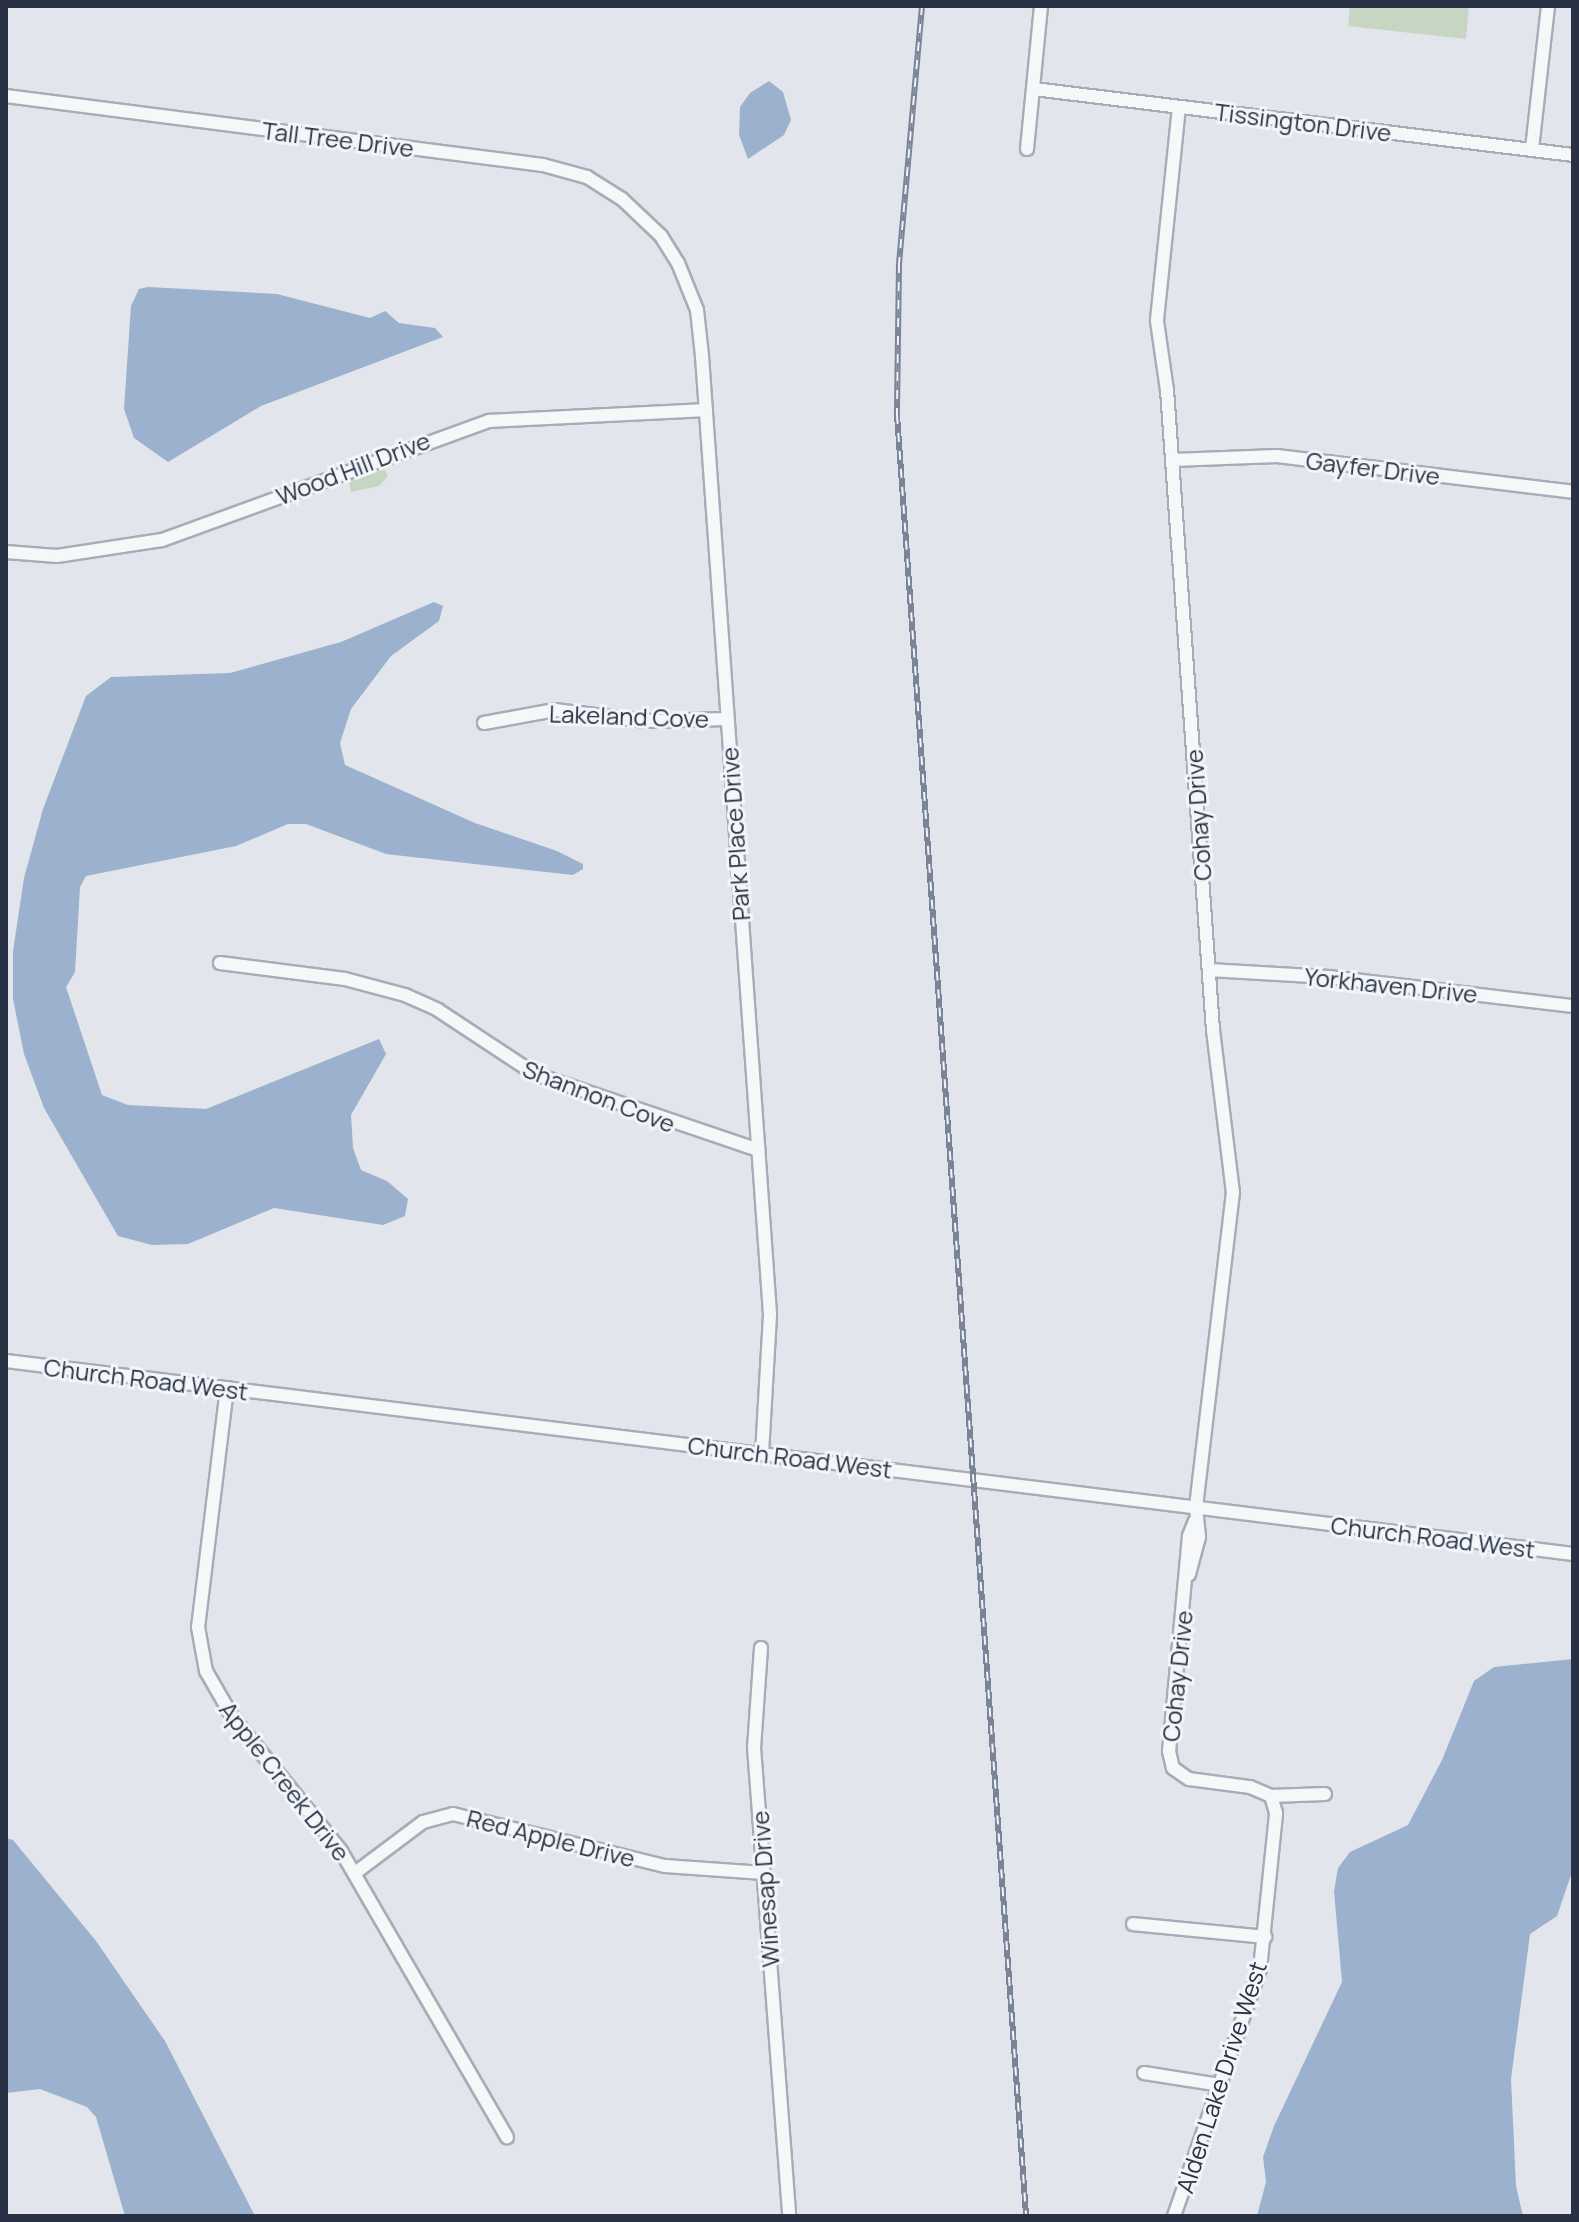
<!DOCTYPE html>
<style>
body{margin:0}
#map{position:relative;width:1579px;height:2222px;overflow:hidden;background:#e2e5ec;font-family:Manrope,sans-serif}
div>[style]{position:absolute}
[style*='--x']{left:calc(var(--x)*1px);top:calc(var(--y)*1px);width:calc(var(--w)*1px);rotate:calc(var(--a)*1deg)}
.green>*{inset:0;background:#c7d6c3}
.water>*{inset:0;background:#9bb1ce}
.roads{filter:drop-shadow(2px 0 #a7acb7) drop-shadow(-2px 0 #a7acb7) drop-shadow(0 2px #a7acb7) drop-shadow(0 -2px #a7acb7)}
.minor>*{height:12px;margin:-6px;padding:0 6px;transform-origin:6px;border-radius:6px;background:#f5f7f9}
.rail>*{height:6px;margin-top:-3px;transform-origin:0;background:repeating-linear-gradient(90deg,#f2f5f9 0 9px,#7a8496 0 18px);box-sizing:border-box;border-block:2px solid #7a8496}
span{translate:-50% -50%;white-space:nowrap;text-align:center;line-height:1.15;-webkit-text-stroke:6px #f2f5f9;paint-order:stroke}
.street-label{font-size:24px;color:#293245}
.frame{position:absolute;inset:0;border:8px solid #293245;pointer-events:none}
</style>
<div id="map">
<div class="green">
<div style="clip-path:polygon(1350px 6px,1469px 6px,1466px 39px,1348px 26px)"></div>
<div style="clip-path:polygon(382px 465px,388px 476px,379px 486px,351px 492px,347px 474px)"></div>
</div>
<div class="water">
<div style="clip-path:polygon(769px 81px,783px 92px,791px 120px,784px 135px,748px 159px,739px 135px,740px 107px,750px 93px)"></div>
<div style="clip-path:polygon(148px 287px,277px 294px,370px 318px,385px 311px,399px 323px,435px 328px,443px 337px,261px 406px,168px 462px,134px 438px,124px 409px,131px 306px,139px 289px)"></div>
<div style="clip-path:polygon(434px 602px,443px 606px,439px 621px,391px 656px,351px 709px,340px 743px,345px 765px,475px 823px,557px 851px,583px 864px,583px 869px,573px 875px,386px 854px,306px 824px,288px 824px,236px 846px,86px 876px,80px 887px,75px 972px,66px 987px,102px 1095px,128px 1105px,206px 1109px,379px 1039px,386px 1054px,351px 1115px,353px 1148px,361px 1170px,387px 1181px,408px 1199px,405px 1216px,383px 1225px,274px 1208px,188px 1244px,152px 1245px,118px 1236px,44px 1108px,24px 1054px,13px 999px,13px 951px,24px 878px,43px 809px,86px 696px,111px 677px,230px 673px,341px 642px)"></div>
<div style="clip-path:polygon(1573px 1659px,1573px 1869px,1557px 1916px,1530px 1934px,1511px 2079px,1516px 2186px,1523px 2216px,1257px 2216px,1266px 2182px,1263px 2157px,1274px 2126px,1342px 1982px,1334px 1891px,1338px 1868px,1350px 1852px,1408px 1825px,1442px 1760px,1474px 1681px,1494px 1667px)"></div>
<div style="clip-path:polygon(6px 1838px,13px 1840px,96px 1941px,165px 2041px,255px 2216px,125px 2216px,96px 2117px,87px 2107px,40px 2089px,6px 2093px)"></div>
</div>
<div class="roads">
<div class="minor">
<div style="--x:1034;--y:89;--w:543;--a:6.98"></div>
<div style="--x:6;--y:96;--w:541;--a:7.32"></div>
<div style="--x:543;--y:165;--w:46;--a:15.3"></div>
<div style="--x:587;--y:177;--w:41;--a:32.2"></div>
<div style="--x:622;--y:199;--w:54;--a:43.5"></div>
<div style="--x:661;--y:236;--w:32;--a:58"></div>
<div style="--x:678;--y:263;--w:51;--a:68"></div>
<div style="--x:697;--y:310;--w:46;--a:83.8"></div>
<div style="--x:702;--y:356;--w:961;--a:85.94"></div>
<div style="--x:770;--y:1315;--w:138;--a:93.3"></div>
<div style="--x:1179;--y:107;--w:215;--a:95.9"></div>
<div style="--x:1157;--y:321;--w:70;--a:81.8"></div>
<div style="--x:1167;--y:390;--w:642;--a:85.89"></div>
<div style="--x:1213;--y:1030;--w:163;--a:83"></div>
<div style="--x:1233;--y:1192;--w:318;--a:96.7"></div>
<div style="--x:1196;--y:1508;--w:29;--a:84"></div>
<div style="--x:1199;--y:1537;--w:39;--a:105"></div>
<div style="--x:1027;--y:149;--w:144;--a:-84.4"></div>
<div style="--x:1532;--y:149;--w:144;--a:-83.6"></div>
<div style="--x:1173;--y:460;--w:104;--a:-2.2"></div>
<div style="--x:1277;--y:456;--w:298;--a:6.9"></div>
<div style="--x:6;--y:552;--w:51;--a:4.5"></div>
<div style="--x:57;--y:556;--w:106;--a:-8.7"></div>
<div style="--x:162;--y:540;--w:348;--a:-20"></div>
<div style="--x:489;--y:421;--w:217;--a:-2.9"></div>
<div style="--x:484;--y:723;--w:72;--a:-10.4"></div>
<div style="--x:555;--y:710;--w:91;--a:7"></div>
<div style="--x:645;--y:721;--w:81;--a:-1.4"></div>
<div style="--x:220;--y:963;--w:126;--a:7.3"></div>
<div style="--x:345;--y:979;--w:62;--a:14.9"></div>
<div style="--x:405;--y:995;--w:36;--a:24"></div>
<div style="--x:438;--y:1010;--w:116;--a:33.4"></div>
<div style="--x:535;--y:1074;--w:236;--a:18.8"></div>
<div style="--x:1209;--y:970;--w:120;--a:3.3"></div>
<div style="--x:1329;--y:977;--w:246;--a:6.8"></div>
<div style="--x:6;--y:1361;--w:1579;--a:7.02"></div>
<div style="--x:227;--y:1388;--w:241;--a:96.9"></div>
<div style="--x:198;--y:1627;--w:45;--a:79.7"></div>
<div style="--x:206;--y:1671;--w:54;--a:60.1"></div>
<div style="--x:233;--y:1718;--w:171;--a:50.9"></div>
<div style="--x:341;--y:1851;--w:331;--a:59.9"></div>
<div style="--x:1195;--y:1521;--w:16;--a:112"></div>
<div style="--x:1189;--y:1536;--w:216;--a:95.3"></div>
<div style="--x:1169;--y:1751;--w:17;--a:77"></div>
<div style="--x:1173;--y:1768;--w:19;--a:35"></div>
<div style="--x:1189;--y:1779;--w:62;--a:7.5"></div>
<div style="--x:1250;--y:1787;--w:23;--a:23"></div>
<div style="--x:1271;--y:1796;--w:54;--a:-2.1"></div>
<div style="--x:761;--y:1648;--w:99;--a:94"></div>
<div style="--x:754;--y:1747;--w:470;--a:85.7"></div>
<div style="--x:355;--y:1873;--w:85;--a:-36.9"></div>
<div style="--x:423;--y:1822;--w:31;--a:-15"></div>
<div style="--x:453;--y:1814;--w:218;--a:13.8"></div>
<div style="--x:665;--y:1866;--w:99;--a:4"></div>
<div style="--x:1133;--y:1924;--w:133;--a:5.6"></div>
<div style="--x:1144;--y:2073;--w:78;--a:8.9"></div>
<div style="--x:1174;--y:2216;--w:262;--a:-70.8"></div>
<div style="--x:1260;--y:1969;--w:157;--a:-84.1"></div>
<div style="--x:1276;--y:1813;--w:18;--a:-106"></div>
</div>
</div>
<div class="rail">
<div style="--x:922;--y:6;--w:259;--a:95.1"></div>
<div style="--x:899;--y:264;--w:151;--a:90.8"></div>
<div style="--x:897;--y:415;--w:1806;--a:85.9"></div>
</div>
<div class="street-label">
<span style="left:1303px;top:122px;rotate:7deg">Tissington Drive</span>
<span style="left:338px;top:139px;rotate:7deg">Tall Tree Drive</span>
<span style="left:353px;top:468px;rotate:-21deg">Wood Hill Drive</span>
<span style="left:1373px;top:468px;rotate:7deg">Gayfer Drive</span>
<span style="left:629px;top:716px;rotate:2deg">Lakeland Cove</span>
<span style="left:1198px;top:815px;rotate:-94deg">Cohay Drive</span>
<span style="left:735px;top:834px;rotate:-94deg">Park Place Drive</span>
<span style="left:1391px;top:985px;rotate:6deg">Yorkhaven Drive</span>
<span style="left:599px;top:1096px;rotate:21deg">Shannon Cove</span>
<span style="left:146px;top:1379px;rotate:7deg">Church Road West</span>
<span style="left:790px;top:1457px;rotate:7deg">Church Road West</span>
<span style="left:1433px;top:1537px;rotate:7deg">Church Road West</span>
<span style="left:1177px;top:1676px;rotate:-84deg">Cohay Drive</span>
<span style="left:285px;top:1781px;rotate:52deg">Apple Creek Drive</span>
<span style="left:551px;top:1838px;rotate:14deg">Red Apple Drive</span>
<span style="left:765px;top:1889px;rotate:-94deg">Winesap Drive</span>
<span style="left:1221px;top:2077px;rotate:-72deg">Alden Lake Drive West</span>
</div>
<div class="frame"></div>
</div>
